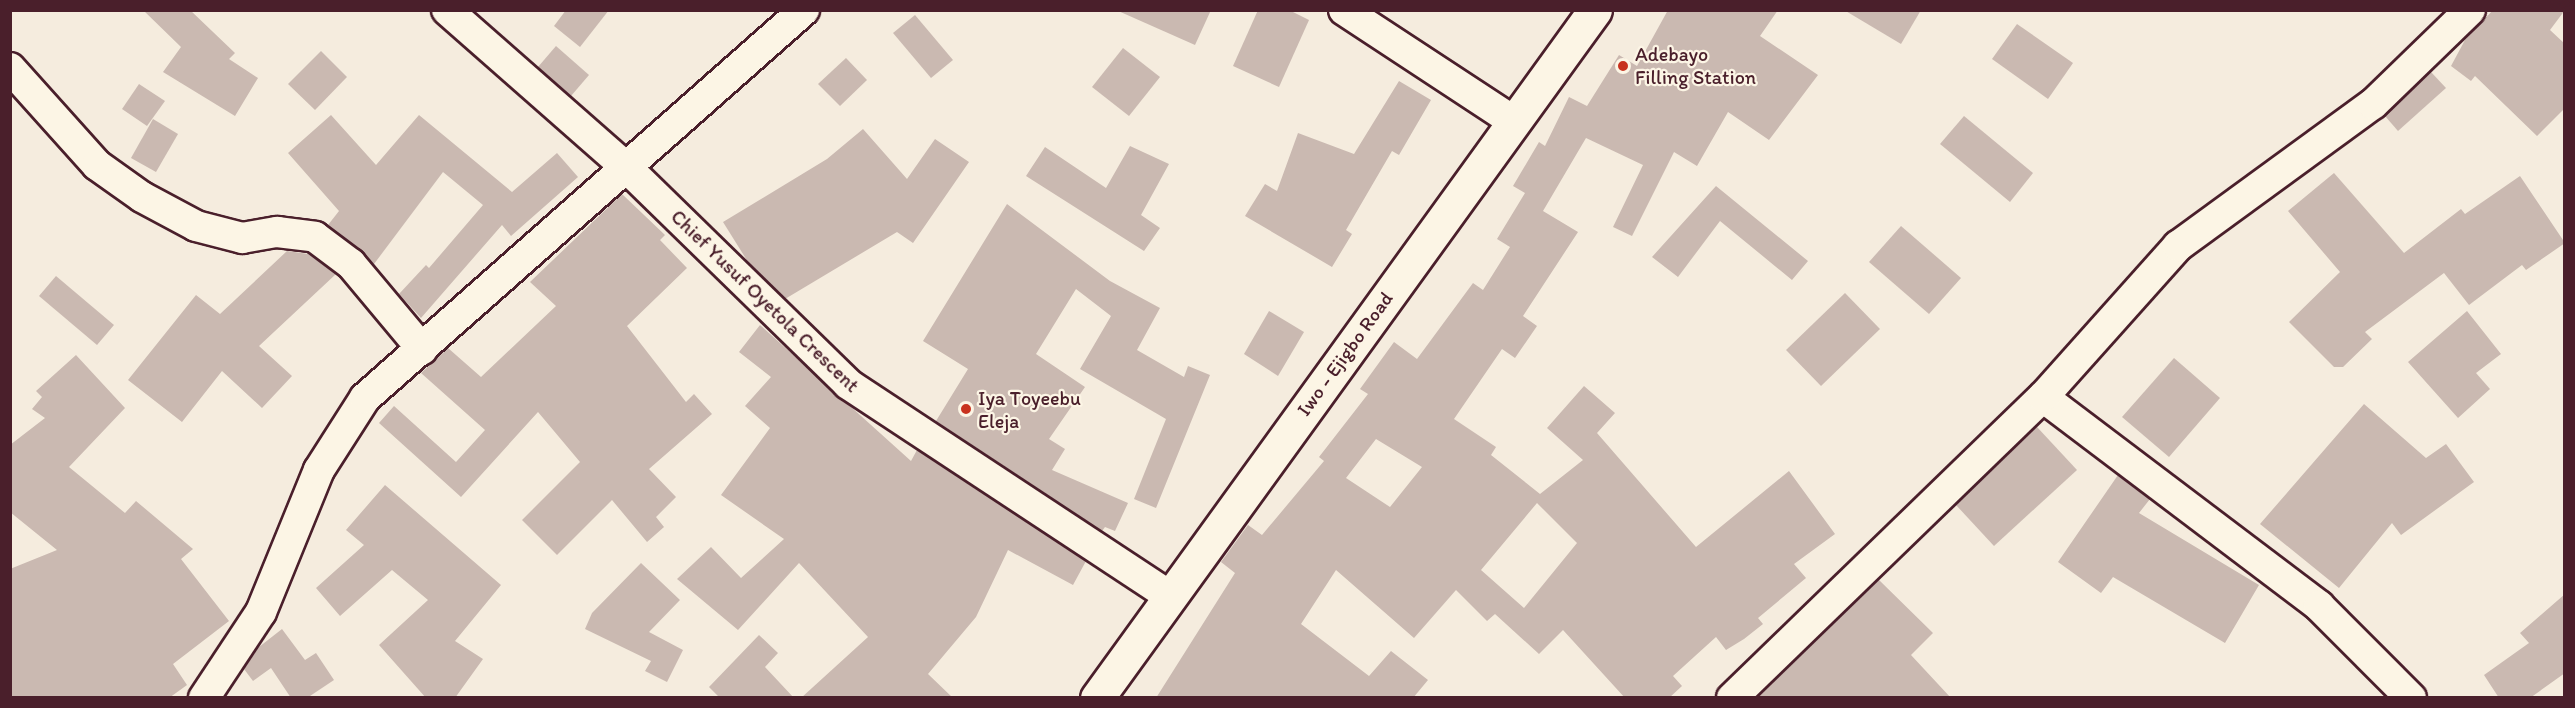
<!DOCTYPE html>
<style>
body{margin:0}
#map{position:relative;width:2575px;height:708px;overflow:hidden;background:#f5ecde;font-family:Itim,sans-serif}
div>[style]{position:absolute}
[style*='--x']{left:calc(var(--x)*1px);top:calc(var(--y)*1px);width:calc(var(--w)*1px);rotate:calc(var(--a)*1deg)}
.building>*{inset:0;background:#cab9b1}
.roads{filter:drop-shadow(2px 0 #4a1f2b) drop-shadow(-2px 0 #4a1f2b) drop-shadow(0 2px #4a1f2b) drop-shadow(0 -2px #4a1f2b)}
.minor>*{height:30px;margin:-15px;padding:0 15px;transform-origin:15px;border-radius:15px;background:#fcf5e5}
.major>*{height:33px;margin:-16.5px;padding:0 16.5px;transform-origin:16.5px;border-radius:16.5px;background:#fcf5e5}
.dots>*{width:16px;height:16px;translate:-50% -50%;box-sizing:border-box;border:3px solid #fcf5e5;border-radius:50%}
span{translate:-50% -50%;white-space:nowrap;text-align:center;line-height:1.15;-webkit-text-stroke:4.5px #fcf5e5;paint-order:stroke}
.poi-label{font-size:20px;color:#4a1f2b}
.left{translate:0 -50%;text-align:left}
.street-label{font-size:20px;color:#4a1f2b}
.frame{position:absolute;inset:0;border:12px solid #4a1f2b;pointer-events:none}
</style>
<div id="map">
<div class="building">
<div style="clip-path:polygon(143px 10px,190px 10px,235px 53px,229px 59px,258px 78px,235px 116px,163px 72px,181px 47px)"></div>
<div style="clip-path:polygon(566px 10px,609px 10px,580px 47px,554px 26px)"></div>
<div style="clip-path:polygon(1116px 10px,1211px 10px,1195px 45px)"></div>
<div style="clip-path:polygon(1258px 10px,1289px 10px,1309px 20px,1279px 87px,1233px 66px)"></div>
<div style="clip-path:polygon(evenodd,1668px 10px,1778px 10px,1760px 36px,1818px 75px,1769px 140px,1728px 112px,1697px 166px,1674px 152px,1632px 236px,1613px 227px,1643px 165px,1586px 138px,1543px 211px,1578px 232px,1523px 316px,1537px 326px,1515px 358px,1502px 349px,1454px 419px,1496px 447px,1491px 455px,1540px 494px,1583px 460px,1547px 428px,1584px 386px,1615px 413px,1597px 433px,1696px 547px,1789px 471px,1835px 534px,1794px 564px,1806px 578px,1758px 618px,1763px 624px,1744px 639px,1726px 650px,1716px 637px,1673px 676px,1682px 686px,1669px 698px,1625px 698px,1563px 630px,1539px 654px,1495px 614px,1487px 621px,1456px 590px,1414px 638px,1336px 570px,1301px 624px,1369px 676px,1391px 651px,1428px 680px,1413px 698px,1156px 698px,1235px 573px,1221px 562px,1248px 525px,1262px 535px,1324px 461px,1319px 457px,1368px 394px,1360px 389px,1394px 342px,1417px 359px,1473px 283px,1483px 290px,1510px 247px,1497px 239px,1525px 193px,1513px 186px,1539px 142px,1545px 146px,1569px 97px,1587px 106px,1619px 55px,1637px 66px,1668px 10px,1376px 439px,1422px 467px,1390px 507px,1346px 478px,1376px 439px,1668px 10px,1537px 503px,1577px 543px,1524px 608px,1481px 570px,1537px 503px)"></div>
<div style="clip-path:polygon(1844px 10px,1921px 10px,1901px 44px)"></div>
<div style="clip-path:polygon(2493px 10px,2565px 10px,2550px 30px,2565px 44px,2565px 108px,2537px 136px,2475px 76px,2471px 81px,2451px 66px,2465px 40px)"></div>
<div style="clip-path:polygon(915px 15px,953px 60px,931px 78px,893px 33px)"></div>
<div style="clip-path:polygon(2017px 24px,2073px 63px,2048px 99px,1992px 59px)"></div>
<div style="clip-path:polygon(556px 46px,589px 75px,571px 96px,538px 67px)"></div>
<div style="clip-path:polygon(1123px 48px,1160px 77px,1129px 116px,1092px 87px)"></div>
<div style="clip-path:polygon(321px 51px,347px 77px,315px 110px,288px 84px)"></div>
<div style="clip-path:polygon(846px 58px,867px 80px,840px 106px,818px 84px)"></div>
<div style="clip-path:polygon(2431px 72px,2446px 88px,2398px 131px,2385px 116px)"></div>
<div style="clip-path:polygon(1399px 81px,1431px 100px,1399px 155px,1392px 151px,1346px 230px,1352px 234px,1332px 267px,1245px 216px,1265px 184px,1277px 191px,1298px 133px,1354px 154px)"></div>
<div style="clip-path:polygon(139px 84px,165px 101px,147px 126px,122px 109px)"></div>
<div style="clip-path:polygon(331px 115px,376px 165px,419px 115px,512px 192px,557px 153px,578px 177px,511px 236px,502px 225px,421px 318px,399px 294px,426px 265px,429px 268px,483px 205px,443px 172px,374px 264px,328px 225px,339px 211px,288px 153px)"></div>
<div style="clip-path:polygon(1964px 116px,2033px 173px,2010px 202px,1940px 144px)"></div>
<div style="clip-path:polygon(153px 119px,178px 134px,156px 172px,131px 158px)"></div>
<div style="clip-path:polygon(863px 129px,907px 179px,935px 139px,969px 162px,913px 243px,897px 232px,785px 299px,748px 262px,723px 222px,827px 159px)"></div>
<div style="clip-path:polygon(1130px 146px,1169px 164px,1141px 215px,1160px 228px,1144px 251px,1026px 176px,1045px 147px,1106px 188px)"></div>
<div style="clip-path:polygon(2334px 173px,2404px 253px,2461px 209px,2465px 214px,2520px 176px,2565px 243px,2526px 270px,2522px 265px,2469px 305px,2444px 273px,2365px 332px,2372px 339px,2343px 367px,2334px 367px,2289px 322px,2340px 272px,2288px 211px)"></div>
<div style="clip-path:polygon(1716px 186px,1808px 261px,1792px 280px,1720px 221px,1678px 277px,1652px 257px)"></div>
<div style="clip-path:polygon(622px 194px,665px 235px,660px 240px,687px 268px,627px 326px,686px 402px,694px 394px,712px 414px,649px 469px,676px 497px,656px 517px,664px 527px,647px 542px,612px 500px,557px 555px,522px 520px,580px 462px,538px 412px,461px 497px,379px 423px,394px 406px,456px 462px,485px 430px,421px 373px,448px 348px,481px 377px,556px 306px,530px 282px)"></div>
<div style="clip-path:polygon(1007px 204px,1110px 281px,1160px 308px,1137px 350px,1184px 377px,1188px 366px,1210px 375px,1156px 508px,1134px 499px,1166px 419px,1080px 369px,1111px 316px,1076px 289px,1036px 354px,1085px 387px,1049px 439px,1065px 449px,1052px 470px,1128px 503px,1115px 531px,1105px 527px,1102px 531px,936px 421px,968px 369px,923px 341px)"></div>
<div style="clip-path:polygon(1901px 226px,1961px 278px,1929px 314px,1869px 262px)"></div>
<div style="clip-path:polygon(287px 251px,308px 254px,336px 274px,259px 346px,292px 376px,262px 408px,222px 371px,182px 422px,128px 380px,196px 295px,220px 314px)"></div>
<div style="clip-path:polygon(56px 276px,114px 325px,97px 345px,39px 296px)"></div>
<div style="clip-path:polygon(1845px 293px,1880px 329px,1821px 386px,1786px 350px)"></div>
<div style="clip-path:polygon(1269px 311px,1304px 332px,1278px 376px,1244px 354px)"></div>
<div style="clip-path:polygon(2467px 311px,2501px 354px,2476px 373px,2490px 389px,2458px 418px,2408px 362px)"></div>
<div style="clip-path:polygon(760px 325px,911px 461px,917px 450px,1086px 561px,1073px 585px,1008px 550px,976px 617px,928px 674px,953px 698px,801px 698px,868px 637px,799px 563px,738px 630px,677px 579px,711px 547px,741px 578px,784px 539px,721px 495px,770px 428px,745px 406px,771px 377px,739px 352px)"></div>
<div style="clip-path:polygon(76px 355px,125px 408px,69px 467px,125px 513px,136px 501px,193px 549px,181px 559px,229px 621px,173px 664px,187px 685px,169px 698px,10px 698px,10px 569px,57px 550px,10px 512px,10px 445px,45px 418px,32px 409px,42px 397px,36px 391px)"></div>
<div style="clip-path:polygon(2174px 358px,2220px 398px,2169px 457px,2122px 417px)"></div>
<div style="clip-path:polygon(2364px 404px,2426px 458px,2446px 444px,2474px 482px,2401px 535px,2392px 523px,2339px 588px,2260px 524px)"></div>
<div style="clip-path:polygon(2037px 427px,2077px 470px,1994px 546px,1956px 505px)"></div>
<div style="clip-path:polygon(2118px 475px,2150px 499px,2139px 513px,2259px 585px,2225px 643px,2113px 577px,2101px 593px,2058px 562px)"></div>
<div style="clip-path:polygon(385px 485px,501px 585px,455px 641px,483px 659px,455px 698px,426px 698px,379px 645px,428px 600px,392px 570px,340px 616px,316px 588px,364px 545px,346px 530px)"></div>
<div style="clip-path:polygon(641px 563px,680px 600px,649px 632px,683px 650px,667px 682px,645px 671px,651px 661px,585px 629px,592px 613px)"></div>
<div style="clip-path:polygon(1879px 580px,1933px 633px,1911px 655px,1951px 698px,1757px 698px)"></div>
<div style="clip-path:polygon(2565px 594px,2565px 673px,2530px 698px,2499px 698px,2484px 675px,2529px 643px,2520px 633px)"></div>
<div style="clip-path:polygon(282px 629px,305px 660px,316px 653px,334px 680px,307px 698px,291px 698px,271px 668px,253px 681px,244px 669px,259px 647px)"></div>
<div style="clip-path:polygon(759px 635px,778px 653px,765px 667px,794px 698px,720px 698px,709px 687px)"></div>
</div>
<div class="roads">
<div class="minor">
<div style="--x:447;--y:10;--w:241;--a:41.3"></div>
<div style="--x:628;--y:169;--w:308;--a:44.3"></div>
<div style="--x:848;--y:384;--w:386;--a:33.4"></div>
<div style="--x:1344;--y:10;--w:202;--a:33.3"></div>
<div style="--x:10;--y:68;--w:130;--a:48.1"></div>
<div style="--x:97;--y:165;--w:55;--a:35.4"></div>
<div style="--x:142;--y:197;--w:61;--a:28.2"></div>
<div style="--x:196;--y:226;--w:48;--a:14.6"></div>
<div style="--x:242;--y:238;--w:36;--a:-10"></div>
<div style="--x:277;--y:232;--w:38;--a:7"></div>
<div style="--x:315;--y:237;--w:45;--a:36.9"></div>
<div style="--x:351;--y:264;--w:111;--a:50.1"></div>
<div style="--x:2043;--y:397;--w:346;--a:37.1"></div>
<div style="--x:2319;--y:606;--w:130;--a:45"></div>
<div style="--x:204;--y:698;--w:103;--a:-56.5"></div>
<div style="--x:261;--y:612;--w:153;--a:-67.8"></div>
<div style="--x:319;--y:470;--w:85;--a:-57.4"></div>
<div style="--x:365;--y:398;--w:586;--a:-41.47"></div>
<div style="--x:1732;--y:698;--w:433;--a:-44.1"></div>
<div style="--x:2043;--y:397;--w:203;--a:-48.2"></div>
<div style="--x:2178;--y:246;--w:241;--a:-36.1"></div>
<div style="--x:2373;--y:104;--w:135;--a:-44.1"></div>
</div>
<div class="major">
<div style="--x:1097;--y:698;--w:849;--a:-54.1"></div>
</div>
</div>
<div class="dots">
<div style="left:1623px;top:66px;background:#c8321e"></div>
<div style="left:966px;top:409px;background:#c8321e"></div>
</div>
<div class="poi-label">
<span class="left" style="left:1635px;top:66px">Adebayo<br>Filling Station</span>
<span class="left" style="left:978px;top:410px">Iya Toyeebu<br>Eleja</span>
</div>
<div class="street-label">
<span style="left:765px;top:301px;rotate:44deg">Chief Yusuf Oyetola Crescent</span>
<span style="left:1345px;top:354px;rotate:-54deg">Iwo - Ejigbo Road</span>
</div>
<div class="frame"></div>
</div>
